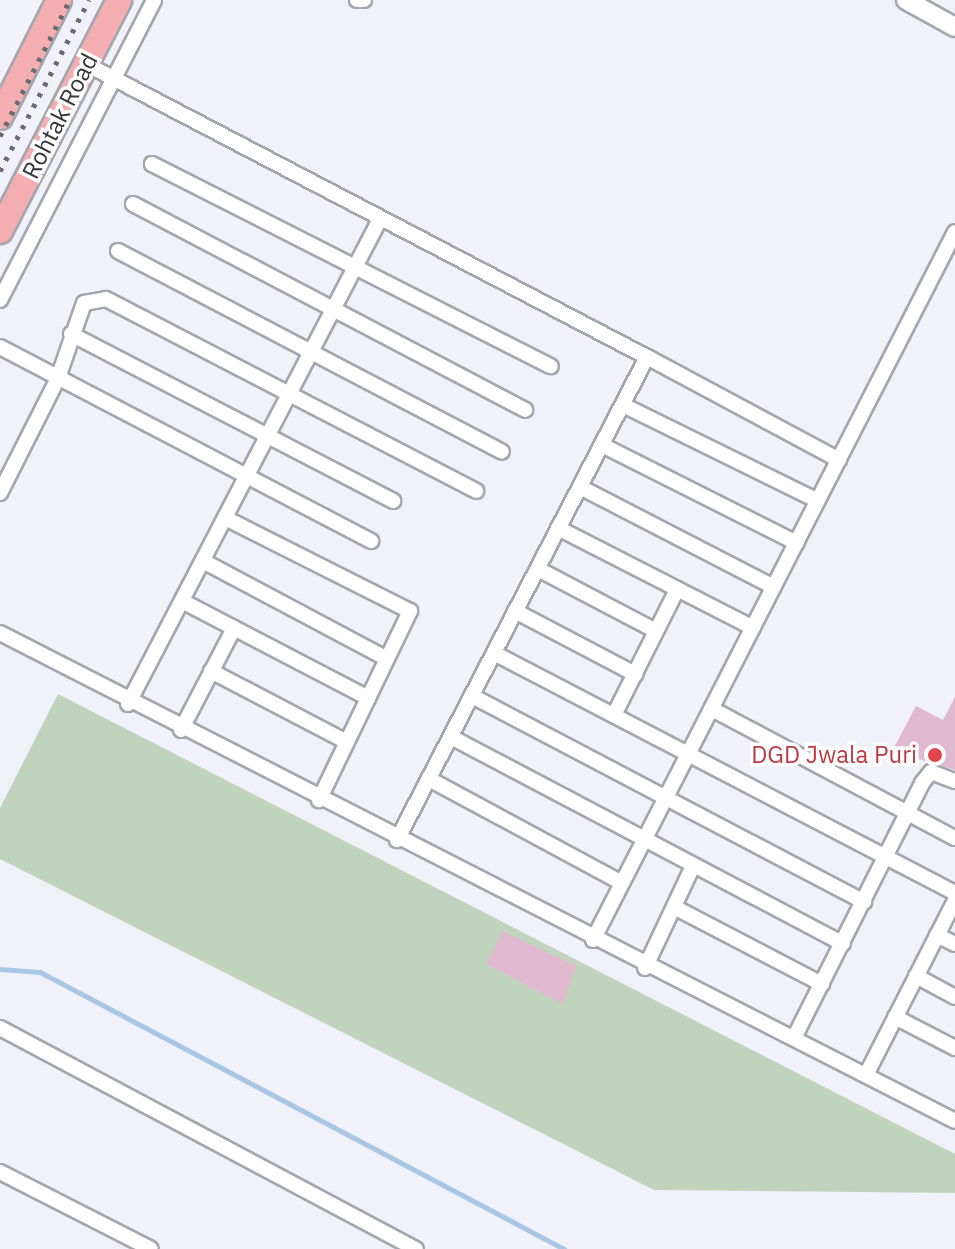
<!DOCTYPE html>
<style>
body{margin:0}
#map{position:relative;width:955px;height:1249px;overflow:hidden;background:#f1f1fa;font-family:"IBM Plex Sans",sans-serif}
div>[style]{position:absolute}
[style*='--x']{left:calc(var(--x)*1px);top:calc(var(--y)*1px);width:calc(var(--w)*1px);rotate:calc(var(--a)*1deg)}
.green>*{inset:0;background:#c0d3bc}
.stream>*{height:5px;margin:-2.5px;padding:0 2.5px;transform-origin:2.5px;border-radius:2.5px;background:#aac6e5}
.building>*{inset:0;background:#e1b9cf}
.roads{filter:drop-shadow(2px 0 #a5a5ae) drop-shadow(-2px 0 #a5a5ae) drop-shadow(0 2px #a5a5ae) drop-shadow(0 -2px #a5a5ae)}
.minor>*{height:14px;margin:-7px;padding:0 7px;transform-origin:7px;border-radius:7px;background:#fff}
.tertiary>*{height:18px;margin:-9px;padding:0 9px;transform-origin:9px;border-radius:9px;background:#fff}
.trunk>*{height:24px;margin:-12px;padding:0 12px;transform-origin:12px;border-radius:12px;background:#f4aeb2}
.rail>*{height:5px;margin-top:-2.5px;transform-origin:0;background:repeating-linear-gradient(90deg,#6a6a6f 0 4px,transparent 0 12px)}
.dots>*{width:22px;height:22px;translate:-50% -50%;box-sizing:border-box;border:4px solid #fff;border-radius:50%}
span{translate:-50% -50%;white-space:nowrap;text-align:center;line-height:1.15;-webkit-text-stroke:7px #fff;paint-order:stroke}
.street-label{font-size:24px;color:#36363a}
.health-label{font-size:24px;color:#be3a42}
.right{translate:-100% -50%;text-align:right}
</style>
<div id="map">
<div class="green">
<div style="clip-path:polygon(58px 694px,955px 1154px,955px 1193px,654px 1190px,0 859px,0 808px)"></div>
</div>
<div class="stream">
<div style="--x:0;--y:969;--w:40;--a:4.3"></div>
<div style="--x:40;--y:972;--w:593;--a:27.86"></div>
</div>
<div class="building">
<div style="clip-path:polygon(955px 697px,955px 770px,915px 758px,911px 766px,890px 755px,916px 706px,943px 720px)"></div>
<div style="clip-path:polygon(503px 931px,576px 966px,563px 1004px,486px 964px)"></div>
</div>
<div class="roads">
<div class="minor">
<div style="--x:357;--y:0;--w:7;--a:0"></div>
<div style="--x:86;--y:64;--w:633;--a:27.58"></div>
<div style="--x:647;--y:357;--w:544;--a:117.37"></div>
<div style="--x:152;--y:164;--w:447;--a:26.9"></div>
<div style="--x:133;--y:204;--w:443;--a:27.7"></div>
<div style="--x:118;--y:251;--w:433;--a:27.6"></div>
<div style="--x:0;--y:300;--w:337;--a:-62.8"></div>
<div style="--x:71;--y:334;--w:363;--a:27.4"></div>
<div style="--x:0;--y:347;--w:419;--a:27.6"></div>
<div style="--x:647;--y:357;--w:218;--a:28.2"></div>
<div style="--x:623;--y:405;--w:217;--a:26.2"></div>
<div style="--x:602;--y:445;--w:218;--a:26.7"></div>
<div style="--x:580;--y:487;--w:218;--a:27.3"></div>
<div style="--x:0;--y:493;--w:129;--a:-63.2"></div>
<div style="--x:58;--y:378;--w:79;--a:-70.9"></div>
<div style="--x:84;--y:303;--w:22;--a:-10"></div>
<div style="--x:106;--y:299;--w:417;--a:27.4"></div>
<div style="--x:225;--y:518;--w:207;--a:26.7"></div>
<div style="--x:410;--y:611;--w:210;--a:115.7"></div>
<div style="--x:558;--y:528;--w:219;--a:27.1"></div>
<div style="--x:203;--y:561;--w:208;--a:28"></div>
<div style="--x:538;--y:569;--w:133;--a:27.7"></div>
<div style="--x:182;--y:601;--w:210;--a:27.5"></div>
<div style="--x:515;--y:611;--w:136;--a:27.7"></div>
<div style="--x:0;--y:633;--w:1072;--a:27.07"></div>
<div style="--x:494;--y:653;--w:520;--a:27.5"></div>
<div style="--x:211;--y:671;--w:153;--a:27.6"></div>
<div style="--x:472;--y:696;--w:443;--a:27.7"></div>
<div style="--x:128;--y:704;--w:547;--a:-62.54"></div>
<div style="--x:712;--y:709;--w:275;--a:28"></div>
<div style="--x:614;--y:715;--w:140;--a:-63.3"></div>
<div style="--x:181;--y:730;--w:115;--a:-62.5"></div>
<div style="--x:451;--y:737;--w:443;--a:27.8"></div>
<div style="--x:429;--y:779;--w:219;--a:28.3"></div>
<div style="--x:674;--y:907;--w:167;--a:27.5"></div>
<div style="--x:937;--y:935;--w:20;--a:27"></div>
<div style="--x:593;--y:940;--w:795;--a:-62.92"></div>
<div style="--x:645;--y:968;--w:113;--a:-64.8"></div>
<div style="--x:916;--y:976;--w:44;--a:28.3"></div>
<div style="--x:895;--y:1017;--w:68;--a:27.3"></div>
<div style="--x:0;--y:1028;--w:471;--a:28"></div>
<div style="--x:794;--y:1038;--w:285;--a:-63.3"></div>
<div style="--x:922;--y:783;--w:14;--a:-51"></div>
<div style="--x:931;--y:772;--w:26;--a:21"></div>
<div style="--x:866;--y:1075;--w:196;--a:-63"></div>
<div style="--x:0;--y:1172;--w:169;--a:27"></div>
</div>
<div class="tertiary">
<div style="--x:906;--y:0;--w:56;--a:28.9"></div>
</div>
<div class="trunk">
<div style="--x:0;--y:117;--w:131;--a:-63.2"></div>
<div style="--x:0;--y:231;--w:260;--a:-62.7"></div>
</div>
</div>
<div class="rail">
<div style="--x:0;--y:136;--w:153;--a:-62.8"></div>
<div style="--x:0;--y:171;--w:193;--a:-62.5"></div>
</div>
<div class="dots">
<div style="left:935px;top:755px;background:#e0444e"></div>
</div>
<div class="street-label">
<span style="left:60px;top:116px;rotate:-63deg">Rohtak Road</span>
</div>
<div class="health-label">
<span class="right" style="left:917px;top:755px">DGD Jwala Puri</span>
</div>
</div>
